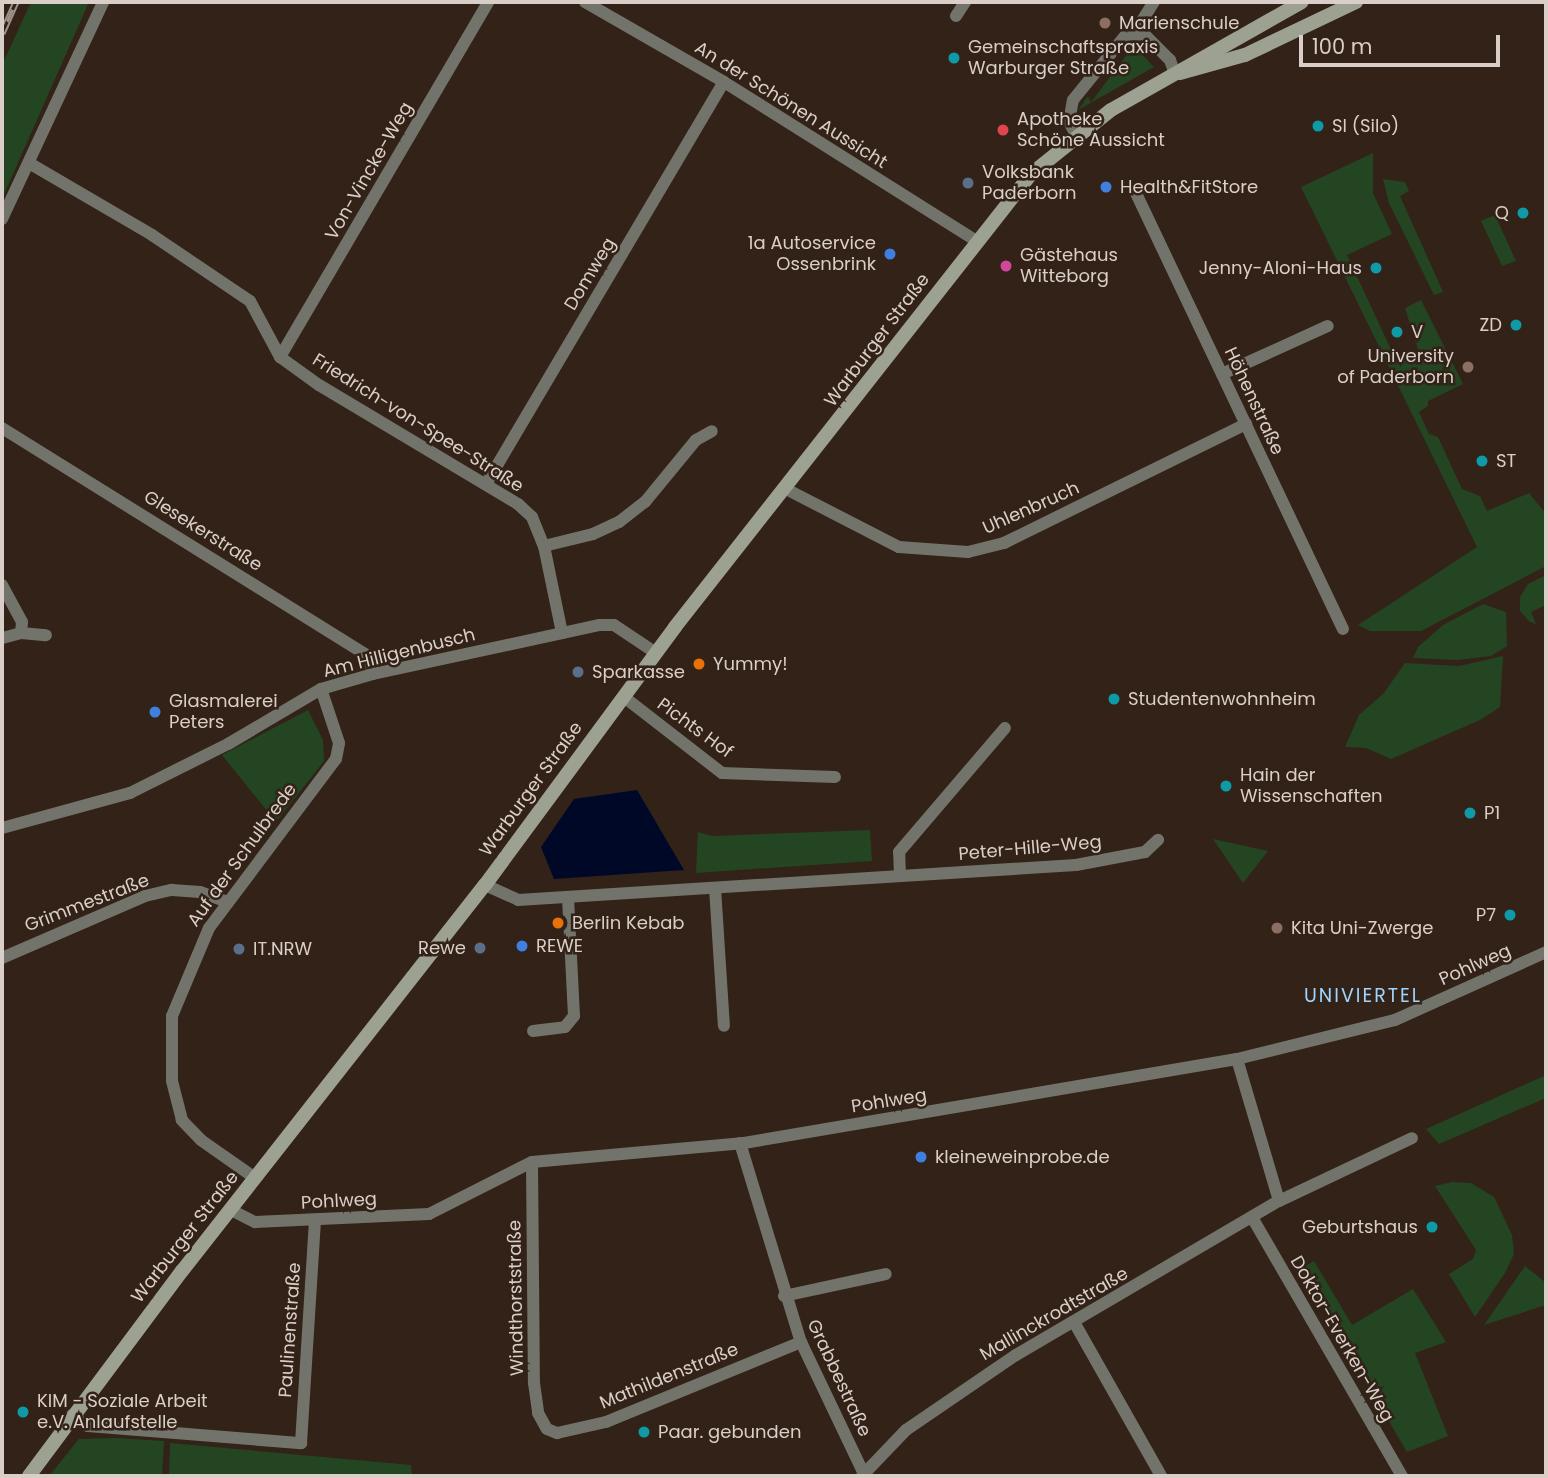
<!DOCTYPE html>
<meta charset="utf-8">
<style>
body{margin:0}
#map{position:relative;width:1548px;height:1478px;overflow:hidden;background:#322217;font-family:Poppins,sans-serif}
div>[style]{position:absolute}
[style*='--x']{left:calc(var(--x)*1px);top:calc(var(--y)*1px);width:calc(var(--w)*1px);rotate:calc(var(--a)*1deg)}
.green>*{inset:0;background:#244522}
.water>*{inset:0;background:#000828}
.minor>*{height:12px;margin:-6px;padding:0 6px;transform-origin:6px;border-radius:6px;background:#72746b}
.secondary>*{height:14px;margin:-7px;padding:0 7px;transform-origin:7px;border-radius:7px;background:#9da192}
.rail>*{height:7px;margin-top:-3.5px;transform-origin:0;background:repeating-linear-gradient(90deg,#322217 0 13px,#9f928a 0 26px);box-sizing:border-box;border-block:2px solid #9f928a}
.dots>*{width:19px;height:19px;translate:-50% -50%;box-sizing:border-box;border:4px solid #322217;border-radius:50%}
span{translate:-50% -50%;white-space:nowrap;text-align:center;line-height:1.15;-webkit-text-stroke:5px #322217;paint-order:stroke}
.poi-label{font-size:18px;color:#dacfc8}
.left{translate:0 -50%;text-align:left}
.right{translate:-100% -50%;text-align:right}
.street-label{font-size:18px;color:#dacfc8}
.neighbourhood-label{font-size:19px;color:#a0d3fe;letter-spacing:2px}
.frame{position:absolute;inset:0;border:4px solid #dacfc8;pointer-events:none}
.scale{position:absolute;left:1299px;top:35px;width:201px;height:32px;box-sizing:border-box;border:4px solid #dacfc8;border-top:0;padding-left:9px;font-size:21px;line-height:24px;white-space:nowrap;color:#dacfc8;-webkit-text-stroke:5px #322217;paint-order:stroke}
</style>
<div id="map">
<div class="green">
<div style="clip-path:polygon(31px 2px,89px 2px,2px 199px,2px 65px)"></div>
<div style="clip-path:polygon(1141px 40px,1135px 47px,1154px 67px,1078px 110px,1088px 96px,1091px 102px,1128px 53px,1127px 41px)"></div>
<div style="clip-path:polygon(1373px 153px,1373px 193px,1392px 234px,1347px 255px,1395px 358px,1419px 353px,1405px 308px,1421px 300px,1463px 384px,1428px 401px,1428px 406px,1419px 412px,1429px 434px,1438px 437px,1462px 489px,1480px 496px,1487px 511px,1529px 493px,1546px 514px,1546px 566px,1421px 631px,1370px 631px,1358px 625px,1477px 547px,1301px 187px)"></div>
<div style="clip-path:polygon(1383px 179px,1405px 182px,1409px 191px,1400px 196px,1443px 292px,1434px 295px,1389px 203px)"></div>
<div style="clip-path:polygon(1495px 215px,1516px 261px,1502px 266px,1481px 221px)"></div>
<div style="clip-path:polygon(1546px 575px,1546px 605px,1531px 612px,1536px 624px,1530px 622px,1520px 611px,1520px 597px,1528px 584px)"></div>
<div style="clip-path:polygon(1483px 604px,1506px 612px,1507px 646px,1491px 656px,1458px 660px,1413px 658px,1418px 647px,1443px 625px)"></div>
<div style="clip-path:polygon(1503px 656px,1500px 707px,1480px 720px,1391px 759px,1366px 748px,1345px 747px,1359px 715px,1384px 693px,1405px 663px,1459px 666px)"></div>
<div style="clip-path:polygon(308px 710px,323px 740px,324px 761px,276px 822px,222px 755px)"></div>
<div style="clip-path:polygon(870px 830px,872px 861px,696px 873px,698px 832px,712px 836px)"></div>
<div style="clip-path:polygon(1213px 839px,1268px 851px,1243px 883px)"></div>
<div style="clip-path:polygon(1546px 1075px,1546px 1098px,1439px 1144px,1426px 1129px)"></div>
<div style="clip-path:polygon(1452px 1182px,1471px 1183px,1494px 1197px,1512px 1235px,1514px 1254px,1505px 1273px,1475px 1317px,1449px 1274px,1473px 1259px,1476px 1250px,1435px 1186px)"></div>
<div style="clip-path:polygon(1314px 1261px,1352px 1325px,1413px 1289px,1446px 1342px,1415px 1353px,1448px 1436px,1407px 1452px,1300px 1269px)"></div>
<div style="clip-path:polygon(1525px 1266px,1546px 1283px,1546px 1305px,1484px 1325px)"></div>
<div style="clip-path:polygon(116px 1438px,164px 1441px,162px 1476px,49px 1476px,79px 1439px)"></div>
<div style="clip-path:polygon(170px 1443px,411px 1465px,412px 1476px,169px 1476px)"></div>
</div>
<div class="water">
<div style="clip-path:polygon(637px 790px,684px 870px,554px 879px,541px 847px,574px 799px)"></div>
</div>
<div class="minor">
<div style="--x:585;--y:2;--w:160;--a:29.9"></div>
<div style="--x:724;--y:82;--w:298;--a:32.2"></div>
<div style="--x:956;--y:16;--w:17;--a:-57"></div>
<div style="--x:1135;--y:32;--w:36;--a:-58"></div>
<div style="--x:1076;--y:135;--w:15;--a:-118"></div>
<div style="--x:1069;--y:122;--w:22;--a:-80"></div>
<div style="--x:1073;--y:100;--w:82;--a:-50.9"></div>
<div style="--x:1125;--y:36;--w:19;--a:-6"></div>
<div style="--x:1144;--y:34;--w:37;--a:45"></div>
<div style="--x:1170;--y:60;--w:15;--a:70"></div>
<div style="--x:29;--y:163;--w:143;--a:30.3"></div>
<div style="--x:152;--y:235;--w:118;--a:34"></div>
<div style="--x:250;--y:301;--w:64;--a:61.8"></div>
<div style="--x:280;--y:357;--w:48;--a:35.7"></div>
<div style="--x:319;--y:385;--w:232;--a:30.9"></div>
<div style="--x:518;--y:504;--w:19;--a:43"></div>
<div style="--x:532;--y:517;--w:31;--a:68"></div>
<div style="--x:544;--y:546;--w:89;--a:78.3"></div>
<div style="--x:1134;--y:189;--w:487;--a:64.6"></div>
<div style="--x:2;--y:219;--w:239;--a:-65"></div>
<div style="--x:280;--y:357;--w:411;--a:-59.6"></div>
<div style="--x:1222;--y:374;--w:116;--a:-24.4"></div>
<div style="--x:2;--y:428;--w:432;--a:31.9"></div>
<div style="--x:369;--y:656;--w:18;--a:77"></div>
<div style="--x:486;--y:484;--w:467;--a:-59.4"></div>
<div style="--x:786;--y:489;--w:127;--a:27.2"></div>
<div style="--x:899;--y:547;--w:69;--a:4.1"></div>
<div style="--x:968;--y:552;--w:37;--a:-14"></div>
<div style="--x:1004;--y:543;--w:270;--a:-26.2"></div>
<div style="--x:544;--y:546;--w:50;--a:-13.8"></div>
<div style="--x:593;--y:534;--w:29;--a:-25"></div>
<div style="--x:619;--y:522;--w:33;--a:-38"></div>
<div style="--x:645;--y:502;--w:80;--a:-50.6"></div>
<div style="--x:696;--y:440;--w:18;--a:-29"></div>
<div style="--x:2;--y:585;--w:42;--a:61.6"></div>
<div style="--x:22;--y:622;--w:11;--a:95"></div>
<div style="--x:21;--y:633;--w:20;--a:165"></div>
<div style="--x:21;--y:633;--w:25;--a:5"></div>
<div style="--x:624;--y:697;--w:124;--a:37.8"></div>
<div style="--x:722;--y:773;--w:113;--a:2"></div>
<div style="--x:2;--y:828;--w:133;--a:-15.3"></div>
<div style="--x:130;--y:793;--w:110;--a:-26.6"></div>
<div style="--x:228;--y:744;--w:108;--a:-30.6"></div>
<div style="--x:321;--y:689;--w:54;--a:-16.1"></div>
<div style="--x:373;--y:674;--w:232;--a:-12.2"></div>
<div style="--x:600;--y:625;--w:14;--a:0"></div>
<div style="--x:614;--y:625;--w:50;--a:33.7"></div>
<div style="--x:900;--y:876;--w:24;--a:-92"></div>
<div style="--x:899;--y:852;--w:163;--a:-49.5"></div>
<div style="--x:485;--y:885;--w:36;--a:24"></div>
<div style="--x:518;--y:900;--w:559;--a:-3.59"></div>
<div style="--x:1076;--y:865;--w:70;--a:-10.7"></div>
<div style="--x:1145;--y:852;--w:18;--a:-43"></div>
<div style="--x:715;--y:888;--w:138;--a:86.3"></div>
<div style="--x:2;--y:958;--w:156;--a:-23.4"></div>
<div style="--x:145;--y:896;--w:28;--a:-13"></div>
<div style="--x:172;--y:890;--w:28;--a:4"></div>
<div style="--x:200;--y:892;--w:29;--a:20"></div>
<div style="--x:533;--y:1031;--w:32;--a:-7"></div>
<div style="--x:565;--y:1027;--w:14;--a:-51"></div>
<div style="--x:574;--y:1016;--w:119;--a:-92.9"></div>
<div style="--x:1237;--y:1059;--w:148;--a:73.5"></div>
<div style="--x:740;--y:1143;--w:208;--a:73"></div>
<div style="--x:801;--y:1342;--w:146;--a:64.5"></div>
<div style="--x:532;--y:1162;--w:221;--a:89.5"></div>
<div style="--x:534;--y:1383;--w:30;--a:82"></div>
<div style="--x:538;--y:1413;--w:18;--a:61"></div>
<div style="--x:547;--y:1429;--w:11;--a:22"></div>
<div style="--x:557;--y:1433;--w:50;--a:-12.7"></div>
<div style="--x:606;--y:1422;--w:211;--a:-22.3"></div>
<div style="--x:255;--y:1178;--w:66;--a:-144.9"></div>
<div style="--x:201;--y:1140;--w:28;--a:-134"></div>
<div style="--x:182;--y:1120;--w:40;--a:-104.4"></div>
<div style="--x:172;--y:1081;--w:65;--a:-90"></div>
<div style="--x:172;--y:1016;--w:95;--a:-67.2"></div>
<div style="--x:209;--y:928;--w:211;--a:-53.1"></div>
<div style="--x:336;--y:759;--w:16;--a:-79"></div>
<div style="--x:339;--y:743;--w:57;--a:-108.4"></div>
<div style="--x:231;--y:1210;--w:27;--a:27"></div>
<div style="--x:255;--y:1222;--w:174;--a:-2.6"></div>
<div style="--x:429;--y:1214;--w:115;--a:-26.8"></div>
<div style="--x:532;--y:1162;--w:213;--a:-5.1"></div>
<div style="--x:744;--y:1143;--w:500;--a:-9.67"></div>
<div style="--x:1237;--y:1059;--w:163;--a:-13.9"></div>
<div style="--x:1395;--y:1020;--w:166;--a:-24.2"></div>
<div style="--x:1253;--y:1219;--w:297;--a:59.9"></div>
<div style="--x:784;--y:1296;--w:104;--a:-12.2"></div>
<div style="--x:1074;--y:1322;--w:177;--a:60.5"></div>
<div style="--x:72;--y:1415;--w:19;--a:35"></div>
<div style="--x:88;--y:1426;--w:214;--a:4.6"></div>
<div style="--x:301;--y:1443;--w:223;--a:-86.4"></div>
<div style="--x:862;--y:1476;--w:64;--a:-46.3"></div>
<div style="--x:906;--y:1430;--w:133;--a:-34.3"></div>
<div style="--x:1016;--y:1355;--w:305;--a:-30.4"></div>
<div style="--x:1279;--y:1201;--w:147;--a:-25.3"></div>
</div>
<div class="secondary">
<div style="--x:1180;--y:73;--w:67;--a:-15.5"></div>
<div style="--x:1245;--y:55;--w:123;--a:-25.5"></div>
<div style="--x:29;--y:1476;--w:256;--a:-53.3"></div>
<div style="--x:182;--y:1271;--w:491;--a:-51.9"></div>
<div style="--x:485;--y:885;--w:320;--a:-53.6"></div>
<div style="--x:675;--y:627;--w:576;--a:-51.84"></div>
<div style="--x:1031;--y:174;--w:102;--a:-38.7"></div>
<div style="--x:1111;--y:110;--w:219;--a:-29.5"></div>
</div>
<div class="rail">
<div style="--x:2;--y:33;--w:34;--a:-66"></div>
</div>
<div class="dots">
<div style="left:1105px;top:23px;background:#8d6e63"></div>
<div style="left:954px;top:58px;background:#0f9aa8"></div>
<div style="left:1318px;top:126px;background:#0f9aa8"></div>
<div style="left:1003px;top:130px;background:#e0444e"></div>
<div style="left:968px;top:183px;background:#5c6f8a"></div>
<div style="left:1106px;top:187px;background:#3f7fe0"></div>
<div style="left:1523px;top:213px;background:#0f9aa8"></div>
<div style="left:890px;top:254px;background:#3f7fe0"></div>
<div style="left:1006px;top:266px;background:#d1479c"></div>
<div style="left:1376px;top:268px;background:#0f9aa8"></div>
<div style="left:1516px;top:325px;background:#0f9aa8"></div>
<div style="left:1397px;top:332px;background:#0f9aa8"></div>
<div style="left:1468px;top:367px;background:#8d6e63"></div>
<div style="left:1482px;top:461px;background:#0f9aa8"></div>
<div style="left:699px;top:664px;background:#e8710a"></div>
<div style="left:578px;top:672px;background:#5c6f8a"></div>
<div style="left:1114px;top:699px;background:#0f9aa8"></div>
<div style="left:155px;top:712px;background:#3f7fe0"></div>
<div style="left:1226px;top:786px;background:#0f9aa8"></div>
<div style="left:1470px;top:813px;background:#0f9aa8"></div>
<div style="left:1510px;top:915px;background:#0f9aa8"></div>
<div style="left:558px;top:923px;background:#e8710a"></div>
<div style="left:1277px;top:928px;background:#8d6e63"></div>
<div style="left:522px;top:946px;background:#3f7fe0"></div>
<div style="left:480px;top:948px;background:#5c6f8a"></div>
<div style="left:239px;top:949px;background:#5c6f8a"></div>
<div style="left:921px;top:1157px;background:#3f7fe0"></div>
<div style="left:1432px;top:1227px;background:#0f9aa8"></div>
<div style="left:23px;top:1412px;background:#0f9aa8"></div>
<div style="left:644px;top:1432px;background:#0f9aa8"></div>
</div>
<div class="poi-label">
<span class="left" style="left:1119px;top:23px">Marienschule</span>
<span class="left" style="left:968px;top:58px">Gemeinschaftspraxis<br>Warburger Straße</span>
<span class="left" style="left:1017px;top:130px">Apotheke<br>Schöne Aussicht</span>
<span class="left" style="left:1332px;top:126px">SI (Silo)</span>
<span class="left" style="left:982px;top:183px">Volksbank<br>Paderborn</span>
<span class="left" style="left:1120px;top:187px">Health&amp;FitStore</span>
<span class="right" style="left:1509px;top:213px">Q</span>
<span class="right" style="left:876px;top:254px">1a Autoservice<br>Ossenbrink</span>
<span class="left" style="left:1020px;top:266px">Gästehaus<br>Witteborg</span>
<span class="right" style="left:1362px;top:268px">Jenny-Aloni-Haus</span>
<span class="right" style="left:1502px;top:325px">ZD</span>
<span class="left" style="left:1411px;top:332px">V</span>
<span class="right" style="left:1454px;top:367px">University<br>of Paderborn</span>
<span class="left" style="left:1496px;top:461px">ST</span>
<span class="left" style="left:713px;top:664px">Yummy!</span>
<span class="left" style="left:592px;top:672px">Sparkasse</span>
<span class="left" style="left:1128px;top:699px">Studentenwohnheim</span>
<span class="left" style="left:169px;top:712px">Glasmalerei<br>Peters</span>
<span class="left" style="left:1240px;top:786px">Hain der<br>Wissenschaften</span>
<span class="left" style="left:1484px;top:813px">P1</span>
<span class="right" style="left:1496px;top:915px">P7</span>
<span class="left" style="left:572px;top:923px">Berlin Kebab</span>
<span class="left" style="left:1291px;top:928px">Kita Uni-Zwerge</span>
<span class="left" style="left:536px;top:946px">REWE</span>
<span class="right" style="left:466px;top:948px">Rewe</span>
<span class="left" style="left:253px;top:949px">IT.NRW</span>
<span class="left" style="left:935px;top:1157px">kleineweinprobe.de</span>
<span class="right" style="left:1418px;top:1227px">Geburtshaus</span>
<span class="left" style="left:37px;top:1412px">KIM - Soziale Arbeit<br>e.V. Anlaufstelle</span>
<span class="left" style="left:658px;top:1432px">Paar. gebunden</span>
</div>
<div class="street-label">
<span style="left:791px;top:105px;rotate:32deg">An der Schönen Aussicht</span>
<span style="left:369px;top:171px;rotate:-60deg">Von-Vincke-Weg</span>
<span style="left:590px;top:274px;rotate:-59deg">Domweg</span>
<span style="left:877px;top:340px;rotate:-53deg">Warburger Straße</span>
<span style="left:1254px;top:401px;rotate:65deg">Höhenstraße</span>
<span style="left:418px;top:423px;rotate:32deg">Friedrich-von-Spee-Straße</span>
<span style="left:1031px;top:508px;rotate:-24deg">Uhlenbruch</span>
<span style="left:203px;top:531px;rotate:32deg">Glesekerstraße</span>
<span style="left:399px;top:653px;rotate:-14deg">Am Hilligenbusch</span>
<span style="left:695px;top:728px;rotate:36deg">Pichts Hof</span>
<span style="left:531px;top:789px;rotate:-54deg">Warburger Straße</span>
<span style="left:1030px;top:848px;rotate:-5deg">Peter-Hille-Weg</span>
<span style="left:242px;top:855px;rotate:-54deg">Auf der Schulbrede</span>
<span style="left:87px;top:903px;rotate:-21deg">Grimmestraße</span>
<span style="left:1475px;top:965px;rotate:-24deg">Pohlweg</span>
<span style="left:889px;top:1101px;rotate:-9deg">Pohlweg</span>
<span style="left:339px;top:1201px;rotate:-3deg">Pohlweg</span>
<span style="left:185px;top:1237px;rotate:-52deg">Warburger Straße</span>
<span style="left:516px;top:1298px;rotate:-91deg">Windthorststraße</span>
<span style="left:1054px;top:1314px;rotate:-30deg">Mallinckrodtstraße</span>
<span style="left:290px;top:1330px;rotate:-86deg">Paulinenstraße</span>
<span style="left:1342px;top:1339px;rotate:60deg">Doktor-Everken-Weg</span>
<span style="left:669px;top:1376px;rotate:-22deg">Mathildenstraße</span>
<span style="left:839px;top:1378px;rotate:65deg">Grabbestraße</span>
</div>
<div class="neighbourhood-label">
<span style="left:1363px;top:996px">UNIVIERTEL</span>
</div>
<div class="frame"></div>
<div class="scale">100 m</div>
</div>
